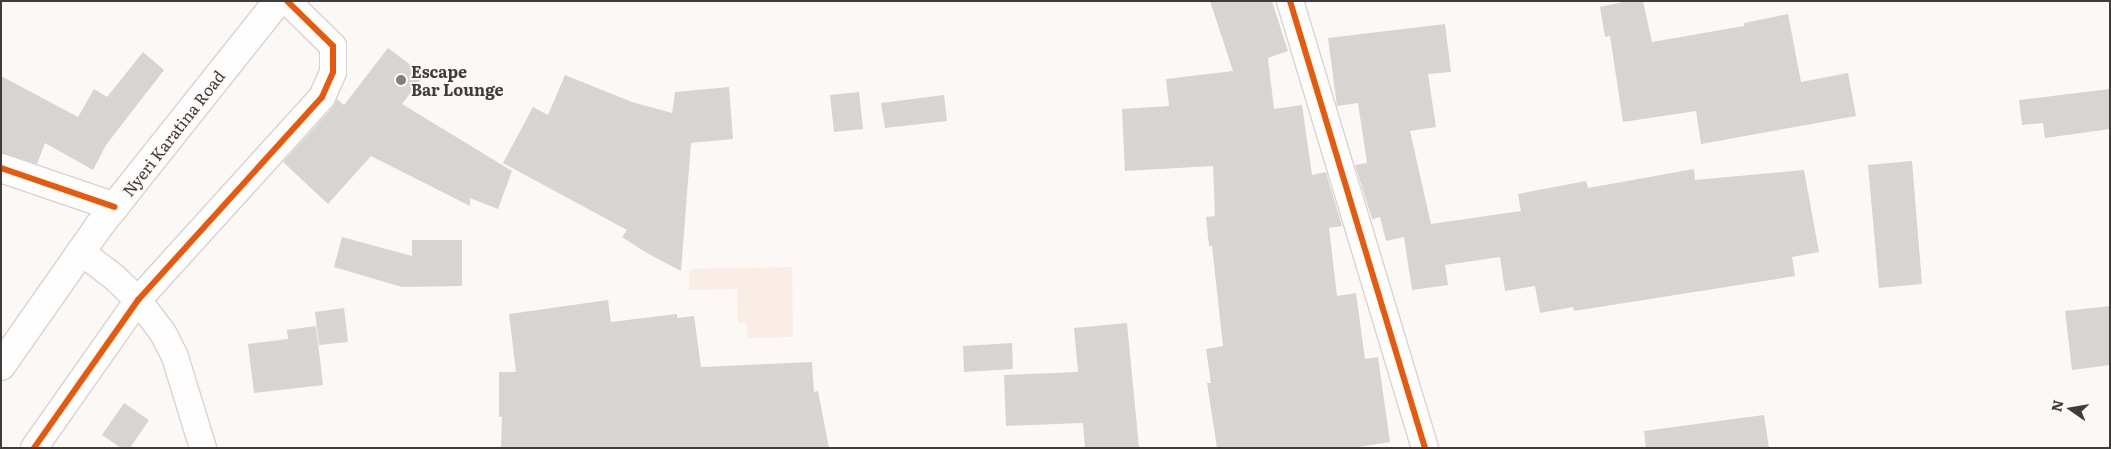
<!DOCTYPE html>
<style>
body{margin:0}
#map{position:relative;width:2111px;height:449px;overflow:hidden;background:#fcf8f6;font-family:Literata,serif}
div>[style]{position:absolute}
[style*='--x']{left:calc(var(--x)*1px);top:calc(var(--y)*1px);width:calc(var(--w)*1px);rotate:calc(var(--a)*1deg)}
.built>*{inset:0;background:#f9ede6}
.building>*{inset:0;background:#d8d4d2}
.roads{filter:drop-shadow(1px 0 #d7d3d1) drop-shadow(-1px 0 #d7d3d1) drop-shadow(0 1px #d7d3d1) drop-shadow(0 -1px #d7d3d1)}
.minor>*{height:26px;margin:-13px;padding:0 13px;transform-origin:13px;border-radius:13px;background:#fffefe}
.tertiary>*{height:28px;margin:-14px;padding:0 14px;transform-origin:14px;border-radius:14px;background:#fffefe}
.trunk>*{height:28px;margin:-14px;padding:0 14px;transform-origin:14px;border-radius:14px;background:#fffefe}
.cycleway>*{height:6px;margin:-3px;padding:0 3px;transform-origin:3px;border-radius:3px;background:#e8590c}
.dots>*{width:14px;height:14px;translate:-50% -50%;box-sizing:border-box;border:2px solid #fef7f4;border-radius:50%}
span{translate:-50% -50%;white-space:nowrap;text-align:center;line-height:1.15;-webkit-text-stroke:4px #fef7f4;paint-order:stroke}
.poi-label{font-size:16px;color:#403c3a;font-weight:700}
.left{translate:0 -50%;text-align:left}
.street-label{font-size:16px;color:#403c3a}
.frame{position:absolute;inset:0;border:2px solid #403c3a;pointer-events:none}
.north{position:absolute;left:2046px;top:384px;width:50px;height:50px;-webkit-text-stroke:4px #fef7f4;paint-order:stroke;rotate:283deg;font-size:14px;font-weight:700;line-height:20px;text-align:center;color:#403c3a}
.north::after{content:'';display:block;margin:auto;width:18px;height:22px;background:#403c3a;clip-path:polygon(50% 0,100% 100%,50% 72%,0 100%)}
</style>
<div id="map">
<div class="built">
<div style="clip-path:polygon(792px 267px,793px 337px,747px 338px,747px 323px,738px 323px,738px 289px,689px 290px,689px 269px)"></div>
</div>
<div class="building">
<div style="clip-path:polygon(1210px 1px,1272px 1px,1288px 51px,1268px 58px,1274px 109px,1302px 105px,1312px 175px,1326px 172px,1342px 226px,1329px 228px,1337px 296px,1356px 293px,1365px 359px,1378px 357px,1390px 442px,1352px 448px,1217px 448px,1207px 383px,1211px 383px,1206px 349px,1223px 346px,1212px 246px,1209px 246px,1206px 217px,1215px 216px,1213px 166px,1125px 171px,1122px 109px,1169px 106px,1166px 79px,1233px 71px)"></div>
<div style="clip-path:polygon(1627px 1px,1643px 1px,1652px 42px,1744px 26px,1744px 23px,1788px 14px,1801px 82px,1848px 73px,1856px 116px,1701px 144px,1696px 111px,1623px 122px,1610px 36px,1605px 37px,1600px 7px)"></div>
<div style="clip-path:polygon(1445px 24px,1451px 72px,1428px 74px,1436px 127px,1410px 131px,1431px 224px,1521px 211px,1518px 194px,1586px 181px,1588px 188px,1694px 169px,1695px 180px,1804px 170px,1819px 252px,1792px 257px,1795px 276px,1574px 311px,1573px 307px,1540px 313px,1535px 286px,1505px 291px,1500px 257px,1445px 265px,1448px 285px,1412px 290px,1404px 237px,1386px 241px,1380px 217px,1372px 219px,1355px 165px,1367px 163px,1358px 103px,1337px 106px,1328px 38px)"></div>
<div style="clip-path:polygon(388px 48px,424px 75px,402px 104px,512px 171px,498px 209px,470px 198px,470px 206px,371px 156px,328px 204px,283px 162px,333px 107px,337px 99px,344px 105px)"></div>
<div style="clip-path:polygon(143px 52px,164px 70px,106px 145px,93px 170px,45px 143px,37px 164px,1px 153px,1px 76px,78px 117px,94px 89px,107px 97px)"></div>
<div style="clip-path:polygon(565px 75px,632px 102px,672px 113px,675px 92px,729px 87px,733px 139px,691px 143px,681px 271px,647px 253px,622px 237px,627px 230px,503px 163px,533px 107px,548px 115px)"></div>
<div style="clip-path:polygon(2110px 89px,2110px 129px,2045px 138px,2043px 123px,2022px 125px,2019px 100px)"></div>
<div style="clip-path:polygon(859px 92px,863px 129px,834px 132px,830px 95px)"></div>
<div style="clip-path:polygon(944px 95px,947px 121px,885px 128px,881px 103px)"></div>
<div style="clip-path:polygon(1912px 161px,1922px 284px,1879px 288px,1868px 165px)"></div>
<div style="clip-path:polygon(342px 237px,412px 256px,412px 240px,462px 240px,462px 286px,402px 287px,334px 267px)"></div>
<div style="clip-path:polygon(608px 300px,611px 322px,677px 314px,677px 318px,694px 316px,701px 367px,812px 362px,814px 392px,818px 391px,829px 448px,501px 448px,502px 417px,499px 417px,499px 372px,516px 372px,509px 314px)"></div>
<div style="clip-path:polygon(2110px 306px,2110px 365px,2072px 370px,2065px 311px)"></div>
<div style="clip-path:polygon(344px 308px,348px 342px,319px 345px,315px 312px)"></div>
<div style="clip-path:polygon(1127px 323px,1139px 448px,1085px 448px,1083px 423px,1006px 426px,1004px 375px,1078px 372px,1074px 328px)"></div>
<div style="clip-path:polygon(316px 326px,323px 385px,254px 393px,248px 344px,288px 339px,287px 330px)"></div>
<div style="clip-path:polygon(1012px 343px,1013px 369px,964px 372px,963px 346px)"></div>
<div style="clip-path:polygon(124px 403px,149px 420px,130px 448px,121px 448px,102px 435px)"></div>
<div style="clip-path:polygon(1764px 415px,1769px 448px,1646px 448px,1644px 431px)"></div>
</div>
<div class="roads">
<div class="minor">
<div style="--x:1290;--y:1;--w:467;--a:73.2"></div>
<div style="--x:80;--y:251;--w:43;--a:37.4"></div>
<div style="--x:114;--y:277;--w:33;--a:44"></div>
<div style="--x:138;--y:300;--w:41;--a:52.9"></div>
<div style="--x:163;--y:333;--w:27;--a:63"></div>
<div style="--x:175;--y:357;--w:95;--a:72.9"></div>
<div style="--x:34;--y:448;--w:181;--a:-54.9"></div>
<div style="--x:138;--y:300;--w:274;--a:-47.8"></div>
<div style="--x:322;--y:97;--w:27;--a:-66"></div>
<div style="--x:333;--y:72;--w:26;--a:-90"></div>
<div style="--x:333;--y:46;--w:64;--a:-135.6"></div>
</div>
<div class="tertiary">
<div style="--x:1;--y:168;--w:120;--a:18.9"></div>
</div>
<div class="trunk">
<div style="--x:1;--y:366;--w:171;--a:-55"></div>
<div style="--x:99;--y:226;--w:288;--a:-51.5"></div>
</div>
</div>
<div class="cycleway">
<div style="--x:1290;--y:1;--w:467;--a:73.2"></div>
<div style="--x:1;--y:168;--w:120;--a:18.9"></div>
<div style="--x:34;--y:448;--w:181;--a:-54.9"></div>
<div style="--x:138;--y:300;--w:274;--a:-47.8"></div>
<div style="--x:322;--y:97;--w:27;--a:-66"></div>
<div style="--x:333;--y:72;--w:26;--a:-90"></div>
<div style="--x:333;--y:46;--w:64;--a:-135.6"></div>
</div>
<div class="dots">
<div style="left:401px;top:80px;background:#827e7c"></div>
</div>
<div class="poi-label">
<span class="left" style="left:411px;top:80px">Escape<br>Bar Lounge</span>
</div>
<div class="street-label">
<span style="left:173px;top:133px;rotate:-52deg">Nyeri Karatina Road</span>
</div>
<div class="frame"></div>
<div class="north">N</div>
</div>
